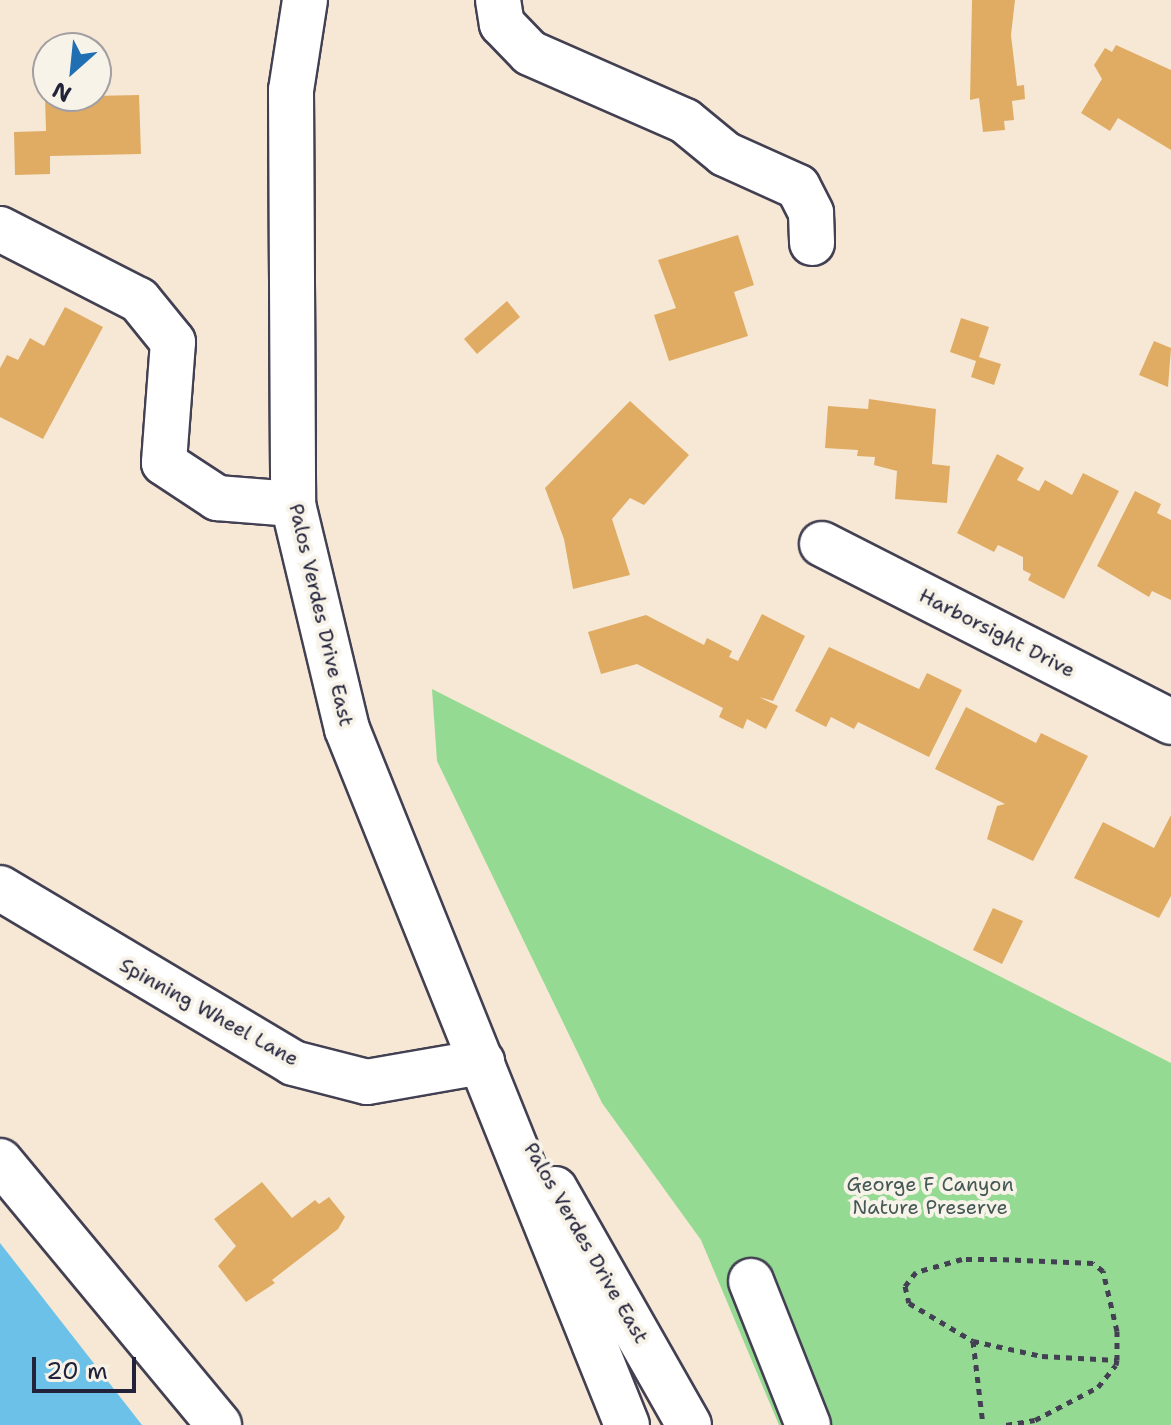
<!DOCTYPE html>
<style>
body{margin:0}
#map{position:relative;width:1171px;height:1425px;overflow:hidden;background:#f6e8d5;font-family:"Shantell Sans",sans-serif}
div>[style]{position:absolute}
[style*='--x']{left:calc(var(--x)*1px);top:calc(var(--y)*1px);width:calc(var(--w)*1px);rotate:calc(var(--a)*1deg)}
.green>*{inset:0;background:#95da93}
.water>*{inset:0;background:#6bc1e8}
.building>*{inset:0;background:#e0ac64}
.path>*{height:5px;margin-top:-2.5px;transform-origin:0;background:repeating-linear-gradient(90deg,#424052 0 6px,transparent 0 12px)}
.roads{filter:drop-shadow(2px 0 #424052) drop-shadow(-2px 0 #424052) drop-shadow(0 2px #424052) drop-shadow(0 -2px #424052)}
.minor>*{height:44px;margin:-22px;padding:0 22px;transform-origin:22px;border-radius:22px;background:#fff}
.major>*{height:44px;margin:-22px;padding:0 22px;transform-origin:22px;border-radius:22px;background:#fff}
span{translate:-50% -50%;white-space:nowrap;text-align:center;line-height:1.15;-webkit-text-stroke:8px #f7f3e8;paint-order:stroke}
.street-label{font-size:20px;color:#22223b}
.park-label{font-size:20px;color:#445955}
.north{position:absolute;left:32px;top:32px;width:80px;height:80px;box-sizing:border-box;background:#f7f3e8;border:2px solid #a29fa3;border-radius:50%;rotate:207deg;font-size:22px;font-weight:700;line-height:32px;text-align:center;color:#22223b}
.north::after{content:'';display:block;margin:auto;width:28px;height:36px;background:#1f6fb2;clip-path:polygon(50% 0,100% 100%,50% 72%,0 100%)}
.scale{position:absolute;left:32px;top:1357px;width:104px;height:36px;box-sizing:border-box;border:4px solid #22223b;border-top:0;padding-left:10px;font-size:24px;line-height:28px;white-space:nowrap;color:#22223b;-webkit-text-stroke:6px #f7f3e8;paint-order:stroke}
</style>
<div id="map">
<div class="green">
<div style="clip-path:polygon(432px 689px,1171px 1063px,1171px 1425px,779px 1425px,701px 1240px,602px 1103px,437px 761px)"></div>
</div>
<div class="water">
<div style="clip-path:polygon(0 1243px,142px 1425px,0 1425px)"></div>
</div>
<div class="building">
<div style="clip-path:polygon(972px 0,1015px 0,1011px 35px,1017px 86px,1024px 85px,1025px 99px,1012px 101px,1014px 120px,1004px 121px,1005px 130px,983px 132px,979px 98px,970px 100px)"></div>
<div style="clip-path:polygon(1116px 45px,1171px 70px,1171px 150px,1118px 118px,1110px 131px,1081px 113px,1102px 79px,1094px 65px,1105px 48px,1112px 52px)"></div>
<div style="clip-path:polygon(139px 95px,141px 154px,50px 156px,50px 174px,15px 175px,14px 132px,46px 131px,45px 97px)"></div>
<div style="clip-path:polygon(738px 235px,754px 285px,734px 292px,748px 336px,669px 361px,654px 315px,676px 308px,658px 260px)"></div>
<div style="clip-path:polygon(507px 301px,520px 317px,477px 354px,464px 339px)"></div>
<div style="clip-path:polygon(65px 307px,103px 327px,43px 439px,0 417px,0 368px,7px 355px,18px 360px,30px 338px,44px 346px)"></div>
<div style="clip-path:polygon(961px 318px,989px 327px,979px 357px,1001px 364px,994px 385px,971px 377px,976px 361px,950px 352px)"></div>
<div style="clip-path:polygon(1154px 341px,1171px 348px,1168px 387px,1139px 375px)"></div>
<div style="clip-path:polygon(869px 399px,936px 409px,932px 464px,950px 466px,947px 503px,895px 499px,897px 471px,874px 465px,875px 457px,857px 456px,858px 450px,825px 448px,828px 406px,868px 409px)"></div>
<div style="clip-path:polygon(630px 401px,689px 455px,644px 505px,630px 498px,612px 519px,630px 575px,573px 589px,564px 539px,545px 488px)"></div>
<div style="clip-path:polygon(997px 454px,1024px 468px,1017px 480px,1039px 491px,1045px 480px,1072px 495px,1083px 473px,1119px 491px,1064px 599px,1028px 580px,1031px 574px,1023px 570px,1023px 557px,998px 545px,994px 552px,957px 533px)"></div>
<div style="clip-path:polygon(1135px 491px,1161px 504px,1157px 513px,1171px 520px,1171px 600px,1152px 591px,1149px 597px,1097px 566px)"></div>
<div style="clip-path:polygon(762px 614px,805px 636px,773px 701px,759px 697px,778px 706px,766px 729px,747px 719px,743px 729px,719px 717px,723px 708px,637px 664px,601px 674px,588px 632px,646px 615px,704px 645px,707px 638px,732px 651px,729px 657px,738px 661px)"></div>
<div style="clip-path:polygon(829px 647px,919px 689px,927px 673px,962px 690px,929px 757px,858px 722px,854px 729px,831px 717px,826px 727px,795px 711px)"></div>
<div style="clip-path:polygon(966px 707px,1036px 743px,1041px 733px,1088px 756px,1033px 861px,987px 839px,997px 806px,1005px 804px,935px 769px)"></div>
<div style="clip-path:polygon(1171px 815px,1171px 896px,1159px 918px,1074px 878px,1103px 822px,1154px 848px)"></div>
<div style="clip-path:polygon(993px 908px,1023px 921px,1002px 964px,973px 950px)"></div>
<div style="clip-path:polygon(262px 1182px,292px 1218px,315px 1200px,319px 1204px,329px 1197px,345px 1217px,338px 1229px,272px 1280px,275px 1283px,246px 1302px,218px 1266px,236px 1246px,214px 1219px)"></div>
</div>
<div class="path">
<div style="--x:973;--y:1341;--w:85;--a:83.2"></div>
<div style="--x:1006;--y:1425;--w:29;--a:-10"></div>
<div style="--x:1035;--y:1420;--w:71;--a:-27.6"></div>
<div style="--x:1098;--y:1387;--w:28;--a:-51"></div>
<div style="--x:1116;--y:1365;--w:5;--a:-79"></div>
<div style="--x:1117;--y:1360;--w:29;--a:-90"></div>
<div style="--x:1117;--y:1331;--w:62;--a:-103.1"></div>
<div style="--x:1103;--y:1271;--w:13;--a:-141"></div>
<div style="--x:1093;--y:1263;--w:97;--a:-177.6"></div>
<div style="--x:996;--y:1259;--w:34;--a:180"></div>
<div style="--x:962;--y:1259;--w:48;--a:164.2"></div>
<div style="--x:916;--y:1272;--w:18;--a:128"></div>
<div style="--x:905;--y:1286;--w:17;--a:77"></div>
<div style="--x:909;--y:1303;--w:74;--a:30.7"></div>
<div style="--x:973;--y:1341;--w:71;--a:12.3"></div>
<div style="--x:1042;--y:1356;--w:75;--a:3.1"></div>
</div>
<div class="roads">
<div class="minor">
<div style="--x:498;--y:0;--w:24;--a:81"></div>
<div style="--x:502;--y:24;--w:40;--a:46"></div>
<div style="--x:530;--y:53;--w:169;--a:23.7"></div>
<div style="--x:685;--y:121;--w:52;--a:39.5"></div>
<div style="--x:725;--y:154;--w:80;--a:24.3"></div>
<div style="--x:798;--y:187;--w:29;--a:63"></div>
<div style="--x:811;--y:213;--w:30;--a:88"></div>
<div style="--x:0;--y:229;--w:156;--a:27.1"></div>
<div style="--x:139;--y:300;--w:54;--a:51"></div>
<div style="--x:173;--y:342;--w:121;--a:94.3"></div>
<div style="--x:164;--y:463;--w:64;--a:33.4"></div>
<div style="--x:217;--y:498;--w:76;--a:4.5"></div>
<div style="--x:822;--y:544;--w:392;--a:27"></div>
<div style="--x:0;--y:888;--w:341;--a:30.8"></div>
<div style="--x:293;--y:1063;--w:76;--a:14.4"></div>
<div style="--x:367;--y:1082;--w:117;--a:-9.9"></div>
<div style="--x:0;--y:1161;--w:343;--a:50.3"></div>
<div style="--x:751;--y:1281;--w:155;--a:68.4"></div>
</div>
<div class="major">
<div style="--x:305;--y:0;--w:91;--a:98.8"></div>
<div style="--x:291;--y:90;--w:414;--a:89.7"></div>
<div style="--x:293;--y:504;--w:231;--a:76.5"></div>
<div style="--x:347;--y:729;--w:750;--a:68.09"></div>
<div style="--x:555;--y:1189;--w:271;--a:60.4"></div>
</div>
</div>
<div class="street-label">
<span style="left:321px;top:615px;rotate:77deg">Palos Verdes Drive East</span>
<span style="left:997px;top:633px;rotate:27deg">Harborsight Drive</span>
<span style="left:209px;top:1012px;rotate:29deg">Spinning Wheel Lane</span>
<span style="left:586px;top:1243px;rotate:60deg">Palos Verdes Drive East</span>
</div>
<div class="park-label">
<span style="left:930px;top:1196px">George F Canyon<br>Nature Preserve</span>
</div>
<div class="north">N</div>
<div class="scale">20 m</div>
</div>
